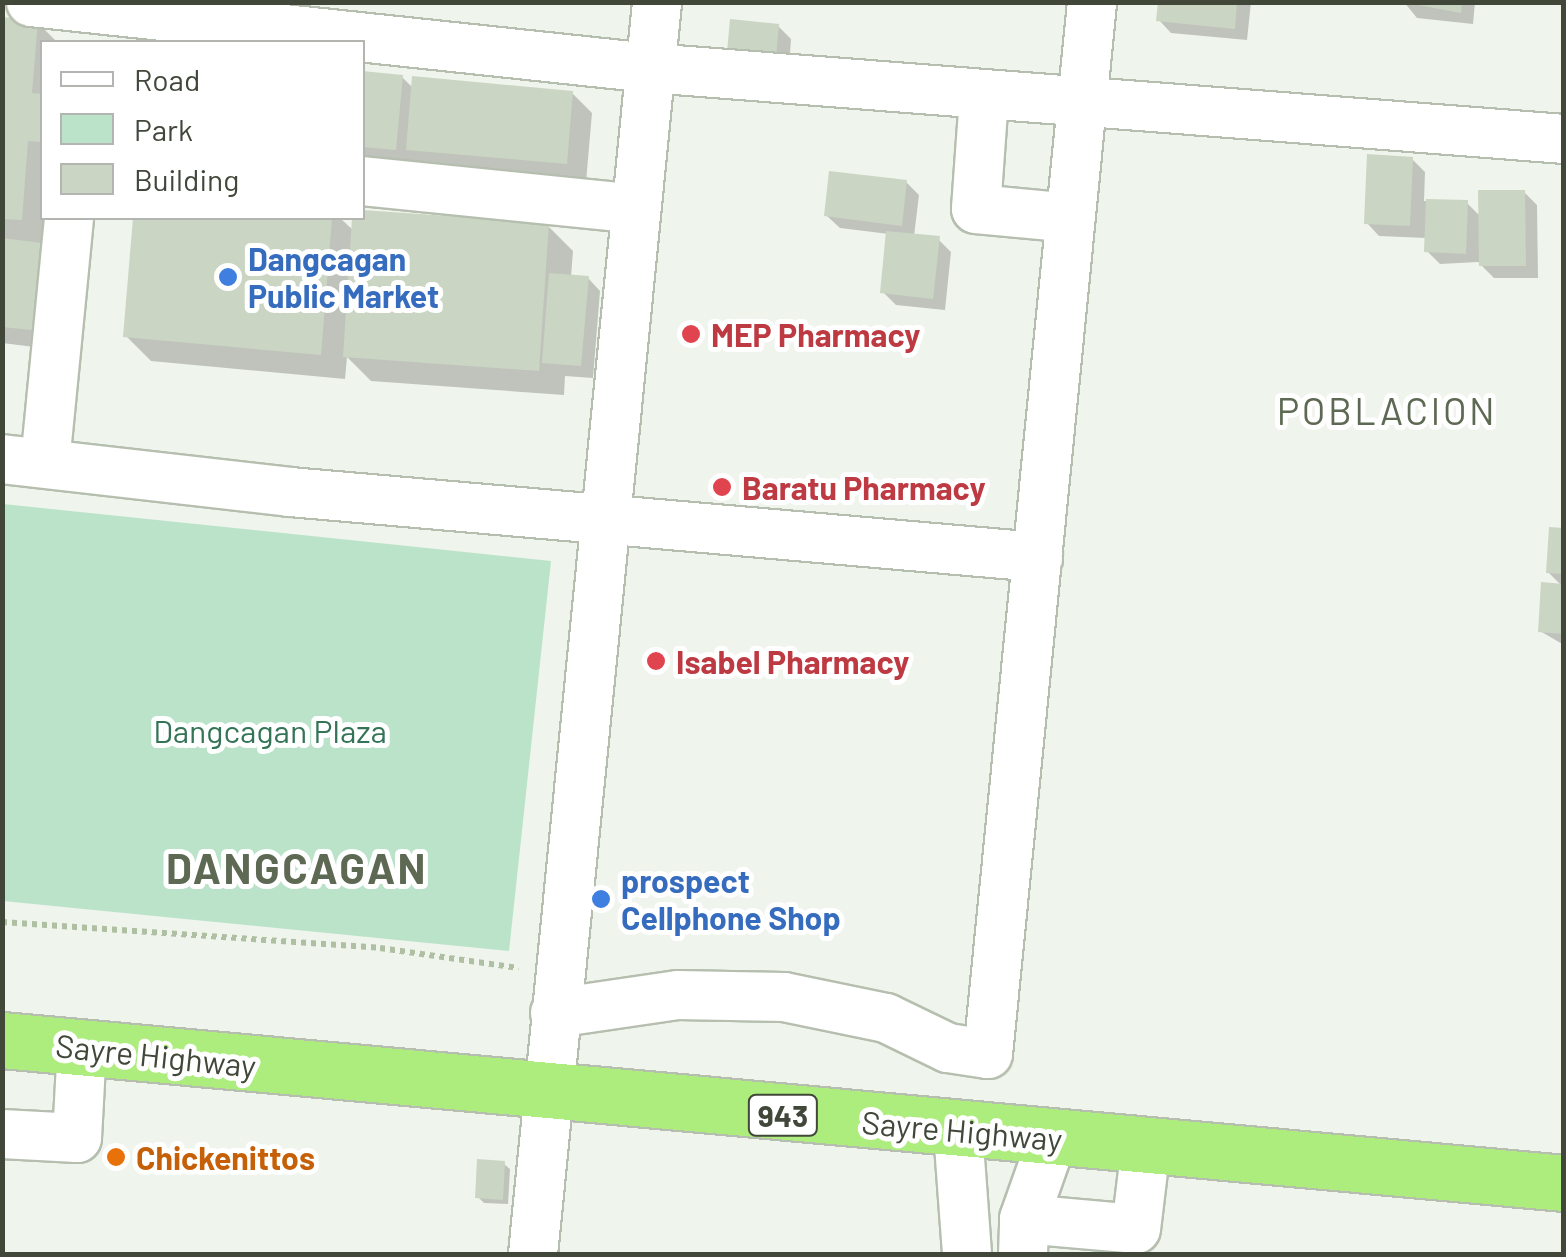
<!DOCTYPE html>
<style>
body{margin:0}
#map{position:relative;width:1566px;height:1257px;overflow:hidden;background:#eff4ec;font-family:Barlow,sans-serif}
div>[style]{position:absolute}
[style*='--x']{left:calc(var(--x)*1px);top:calc(var(--y)*1px);width:calc(var(--w)*1px);rotate:calc(var(--a)*1deg)}
.green>*{inset:0;background:#bae3c9}
.shadow>*{inset:0;background:#0003}
.building>*{inset:0;background:#cbd5c3}
.path>*{height:6px;margin-top:-3px;transform-origin:0;background:repeating-linear-gradient(90deg,#afbfa2 0 5px,transparent 0 10px)}
.roads{filter:drop-shadow(2px 0 #b6bfaf) drop-shadow(-2px 0 #b6bfaf) drop-shadow(0 2px #b6bfaf) drop-shadow(0 -2px #b6bfaf)}
.minor>*{height:48px;margin:-24px;padding:0 24px;transform-origin:24px;border-radius:24px;background:#fff}
.highway>*{height:55px;margin:-27.5px;padding:0 27.5px;transform-origin:27.5px;border-radius:27.5px;background:#aded7e}
.dots>*{width:28px;height:28px;translate:-50% -50%;box-sizing:border-box;border:5px solid #fff;border-radius:50%}
span{translate:-50% -50%;white-space:nowrap;text-align:center;line-height:1.15;-webkit-text-stroke:10px #fff;paint-order:stroke}
.shield-label span{padding:2px 8px;background:#fff;border:2px solid;border-radius:8px;-webkit-text-stroke-width:0}
.shield-label{font-size:30px;color:#41483a;font-weight:700}
.shop-label{font-size:32px;color:#366cbe;font-weight:700}
.left{translate:0 -50%;text-align:left}
.health-label{font-size:32px;color:#be3a42;font-weight:700}
.park-label{font-size:32px;color:#347456}
.street-label{font-size:32px;color:#41483a}
.food-label{font-size:32px;color:#c56008;font-weight:700}
.quarter-label{font-size:38px;color:#5e6953;letter-spacing:2.5px}
.district-label{font-size:42px;color:#5e6953;font-weight:700;letter-spacing:2.5px}
.frame{position:absolute;inset:0;border:5px solid #41483a;pointer-events:none}
.legend{position:absolute;left:40px;top:40px;width:325px;height:180px;box-sizing:border-box;background:#fff;border:2px solid #b3b6b0;margin:0;padding:12px 18px;list-style:none;font-size:30px;color:#41483a}
.legend li{display:flex;align-items:center;gap:20px;height:50px}
.legend b{width:50px;border:2px solid #b3b6b0}
</style>
<div id="map">
<div class="green">
<div style="clip-path:polygon(3px 504px,551px 561px,509px 951px,3px 901px)"></div>
</div>
<div class="shadow">
<div style="clip-path:polygon(1160px 2px,1251px 2px,1247px 40px,1171px 33px,1159px 20px)"></div>
<div style="clip-path:polygon(1404px 2px,1475px 2px,1473px 24px,1417px 18px)"></div>
<div style="clip-path:polygon(2px 20px,37px 22px,57px 42px,42px 42px,42px 218px,48px 218px,59px 350px,2px 343px)"></div>
<div style="clip-path:polygon(778px 26px,791px 39px,789px 69px,729px 51px)"></div>
<div style="clip-path:polygon(362px 74px,402px 77px,414px 89px,572px 93px,592px 113px,586px 182px,428px 169px,422px 162px,421px 174px,362px 169px)"></div>
<div style="clip-path:polygon(1412px 159px,1425px 172px,1424px 201px,1467px 203px,1481px 217px,1524px 192px,1537px 205px,1538px 278px,1494px 278px,1478px 262px,1440px 264px,1427px 251px,1427px 238px,1379px 236px,1367px 223px)"></div>
<div style="clip-path:polygon(906px 182px,919px 195px,914px 236px,938px 239px,951px 252px,945px 310px,896px 305px,883px 292px,889px 234px,840px 228px,827px 216px)"></div>
<div style="clip-path:polygon(136px 218px,340px 218px,354px 231px,355px 218px,548px 226px,573px 251px,571px 277px,588px 278px,600px 291px,593px 378px,565px 376px,564px 395px,371px 381px,347px 357px,345px 379px,151px 361px,126px 336px)"></div>
<div style="clip-path:polygon(1564px 531px,1564px 645px,1540px 631px,1562px 586px,1548px 572px)"></div>
<div style="clip-path:polygon(504px 1164px,510px 1169px,508px 1204px,484px 1203px,478px 1197px)"></div>
</div>
<div class="building">
<div style="clip-path:polygon(1158px 2px,1237px 2px,1235px 29px,1156px 21px)"></div>
<div style="clip-path:polygon(1402px 2px,1462px 2px,1461px 13px)"></div>
<div style="clip-path:polygon(2px 17px,38px 20px,32px 93px,42px 94px,42px 142px,28px 141px,22px 220px,2px 219px)"></div>
<div style="clip-path:polygon(730px 19px,779px 24px,776px 57px,727px 52px)"></div>
<div style="clip-path:polygon(362px 71px,403px 75px,396px 150px,362px 147px)"></div>
<div style="clip-path:polygon(412px 76px,573px 91px,567px 164px,406px 150px)"></div>
<div style="clip-path:polygon(1367px 154px,1413px 157px,1410px 226px,1364px 224px)"></div>
<div style="clip-path:polygon(829px 171px,907px 180px,902px 226px,824px 216px)"></div>
<div style="clip-path:polygon(1478px 190px,1525px 190px,1526px 266px,1479px 266px)"></div>
<div style="clip-path:polygon(1426px 199px,1468px 200px,1466px 254px,1424px 252px)"></div>
<div style="clip-path:polygon(362px 210px,549px 223px,539px 371px,343px 357px,352px 218px,362px 218px)"></div>
<div style="clip-path:polygon(133px 218px,332px 218px,321px 355px,123px 337px)"></div>
<div style="clip-path:polygon(886px 231px,940px 236px,933px 299px,880px 293px)"></div>
<div style="clip-path:polygon(2px 238px,50px 244px,41px 331px,2px 327px)"></div>
<div style="clip-path:polygon(549px 273px,589px 276px,581px 366px,542px 363px)"></div>
<div style="clip-path:polygon(1549px 527px,1564px 528px,1564px 574px,1546px 573px)"></div>
<div style="clip-path:polygon(1541px 582px,1564px 584px,1564px 634px,1538px 632px)"></div>
<div style="clip-path:polygon(477px 1159px,505px 1161px,503px 1200px,475px 1198px)"></div>
</div>
<div class="path">
<div style="--x:2;--y:922;--w:379;--a:3.9"></div>
<div style="--x:380;--y:948;--w:140;--a:8.2"></div>
</div>
<div class="roads">
<div class="minor">
<div style="--x:31;--y:2;--w:623;--a:6.09"></div>
<div style="--x:650;--y:68;--w:917;--a:4.44"></div>
<div style="--x:984;--y:97;--w:112;--a:94.1"></div>
<div style="--x:976;--y:209;--w:95;--a:5.4"></div>
<div style="--x:362;--y:181;--w:275;--a:5.8"></div>
<div style="--x:2;--y:459;--w:290;--a:6.5"></div>
<div style="--x:290;--y:492;--w:751;--a:4.97"></div>
<div style="--x:45;--y:463;--w:246;--a:-84.4"></div>
<div style="--x:555;--y:1013;--w:124;--a:-8.3"></div>
<div style="--x:678;--y:995;--w:106;--a:1.1"></div>
<div style="--x:784;--y:997;--w:104;--a:11.6"></div>
<div style="--x:886;--y:1018;--w:69;--a:25.8"></div>
<div style="--x:948;--y:1048;--w:40;--a:8.5"></div>
<div style="--x:988;--y:1054;--w:1057;--a:-84.35"></div>
<div style="--x:958;--y:1131;--w:123;--a:85.8"></div>
<div style="--x:2;--y:1134;--w:75;--a:3.1"></div>
<div style="--x:77;--y:1138;--w:91;--a:-86.9"></div>
<div style="--x:1024;--y:1219;--w:112;--a:5.1"></div>
<div style="--x:1136;--y:1229;--w:84;--a:-83.1"></div>
<div style="--x:533;--y:1254;--w:1258;--a:-84.34"></div>
<div style="--x:1023;--y:1254;--w:35;--a:-88"></div>
<div style="--x:1024;--y:1219;--w:87;--a:-70.5"></div>
</div>
<div class="highway">
<div style="--x:2;--y:1040;--w:1569;--a:5.23"></div>
</div>
</div>
<div class="dots">
<div style="left:228px;top:277px;background:#3f7fe0"></div>
<div style="left:691px;top:334px;background:#e0444e"></div>
<div style="left:722px;top:487px;background:#e0444e"></div>
<div style="left:656px;top:661px;background:#e0444e"></div>
<div style="left:601px;top:899px;background:#3f7fe0"></div>
<div style="left:116px;top:1157px;background:#e8710a"></div>
</div>
<div class="shield-label">
<span style="left:783px;top:1115px">943</span>
</div>
<div class="shop-label">
<span class="left" style="left:248px;top:277px">Dangcagan<br>Public Market</span>
<span class="left" style="left:621px;top:899px">prospect<br>Cellphone Shop</span>
</div>
<div class="health-label">
<span class="left" style="left:711px;top:334px">MEP Pharmacy</span>
<span class="left" style="left:742px;top:487px">Baratu Pharmacy</span>
<span class="left" style="left:676px;top:661px">Isabel Pharmacy</span>
</div>
<div class="park-label">
<span style="left:270px;top:730px">Dangcagan Plaza</span>
</div>
<div class="street-label">
<span style="left:156px;top:1055px;rotate:6deg">Sayre Highway</span>
<span style="left:962px;top:1130px;rotate:5deg">Sayre Highway</span>
</div>
<div class="food-label">
<span class="left" style="left:136px;top:1157px">Chickenittos</span>
</div>
<div class="quarter-label">
<span style="left:1387px;top:411px">POBLACION</span>
</div>
<div class="district-label">
<span style="left:297px;top:867px">DANGCAGAN</span>
</div>
<div class="frame"></div>
<ul class="legend">
<li><b style="height:12px;background:#fff"></b>Road</li>
<li><b style="height:28px;background:#bae3c9"></b>Park</li>
<li><b style="height:28px;background:#cbd5c3"></b>Building</li>
</ul>
</div>
